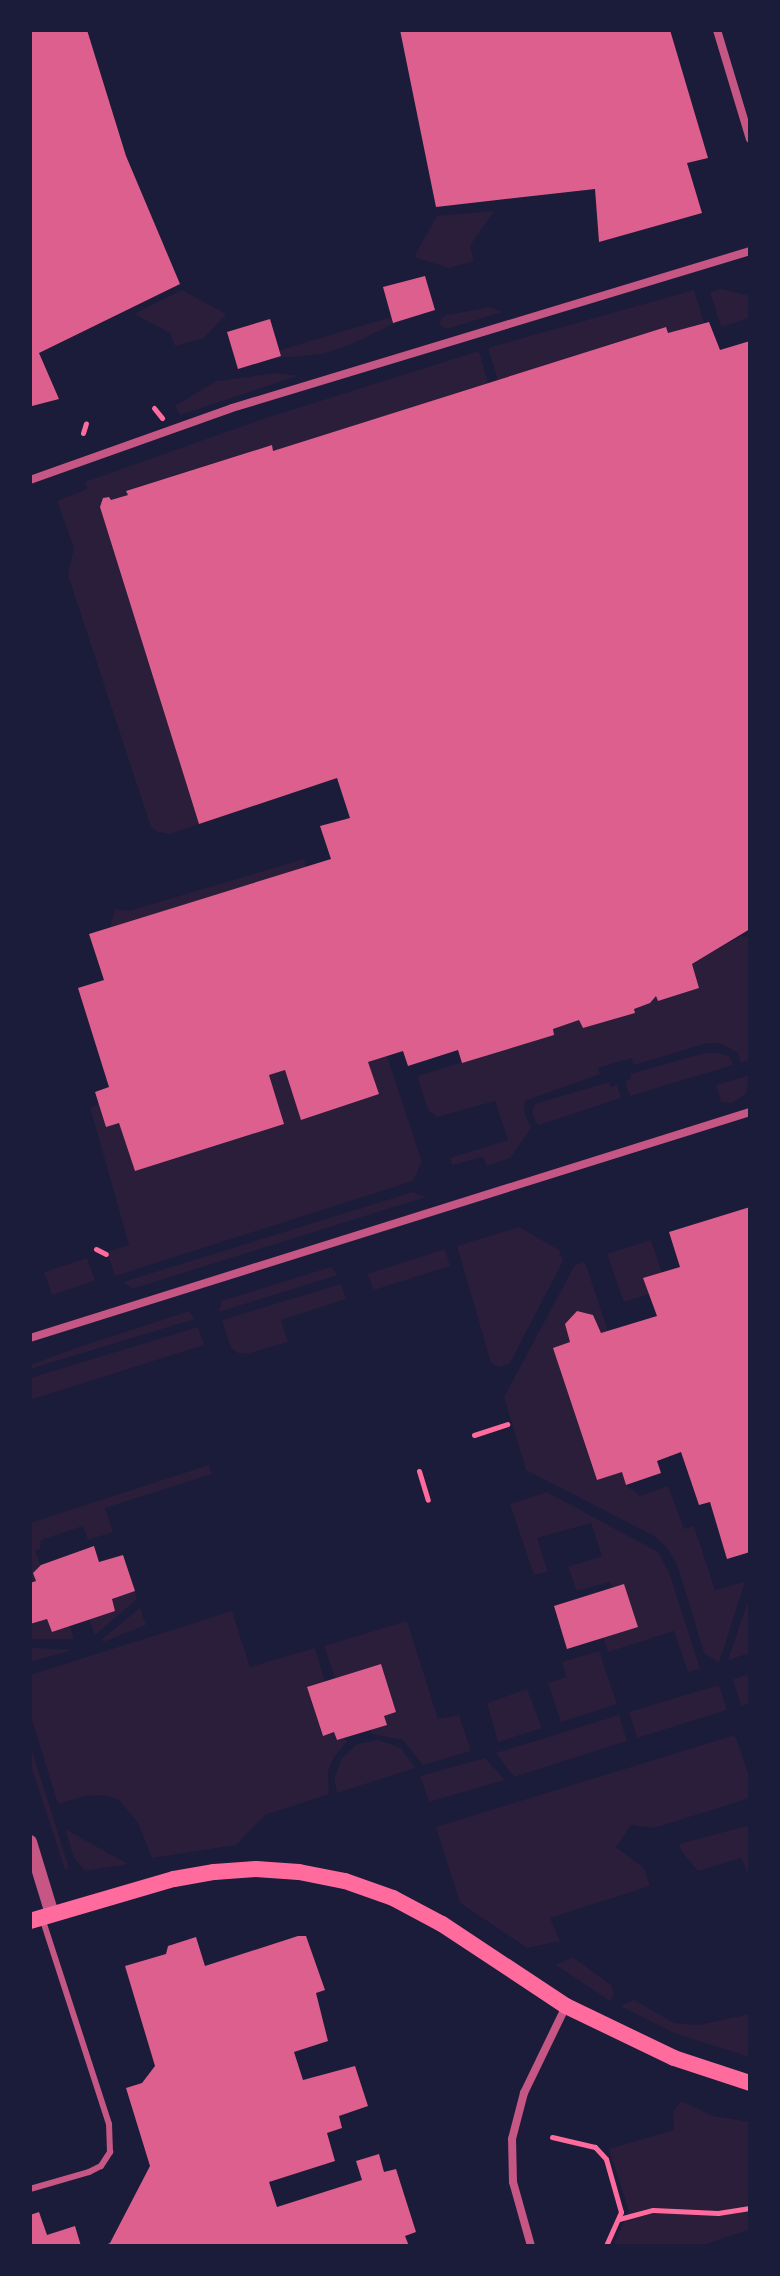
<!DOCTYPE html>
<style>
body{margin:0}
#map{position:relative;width:780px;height:2276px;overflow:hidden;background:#1b1b3a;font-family:Signika,sans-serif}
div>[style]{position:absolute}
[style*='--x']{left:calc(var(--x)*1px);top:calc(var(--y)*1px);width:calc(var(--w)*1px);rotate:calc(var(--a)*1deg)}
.green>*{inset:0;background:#2a1e3b}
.building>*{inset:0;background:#dd5f8e}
.path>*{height:5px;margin:-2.5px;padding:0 2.5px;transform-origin:2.5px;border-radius:2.5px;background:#ff6b9d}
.service>*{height:6px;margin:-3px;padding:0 3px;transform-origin:3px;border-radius:3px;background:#c65784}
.minor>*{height:8px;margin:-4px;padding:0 4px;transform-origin:4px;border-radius:4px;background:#c65784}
.tertiary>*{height:14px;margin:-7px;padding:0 7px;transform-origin:7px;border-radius:7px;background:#c65784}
.secondary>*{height:16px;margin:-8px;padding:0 8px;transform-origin:8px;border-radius:8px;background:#ff6b9d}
span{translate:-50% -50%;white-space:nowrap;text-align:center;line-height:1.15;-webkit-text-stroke:8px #1b1b3a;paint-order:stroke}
.frame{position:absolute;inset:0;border:32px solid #1b1b3a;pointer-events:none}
</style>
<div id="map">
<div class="green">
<div style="clip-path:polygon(494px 211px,470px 246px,474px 261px,449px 268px,414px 257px,437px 216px)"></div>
<div style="clip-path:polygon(721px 289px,750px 296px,750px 318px,721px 327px,710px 292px)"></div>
<div style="clip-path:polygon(182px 290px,226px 314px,204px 338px,175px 346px,170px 333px,134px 314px)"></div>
<div style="clip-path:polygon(694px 290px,704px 323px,668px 333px,665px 327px,498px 380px,488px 348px)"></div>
<div style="clip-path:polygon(490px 307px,502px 312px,447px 329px,440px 325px,441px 318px,447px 315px)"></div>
<div style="clip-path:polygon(391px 317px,393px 323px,399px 321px,348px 346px,322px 354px,269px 359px,281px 356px,280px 350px)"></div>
<div style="clip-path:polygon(479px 351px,488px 383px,273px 451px,271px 445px,127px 490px,128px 495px,111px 500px,109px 497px,103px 499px,100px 508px,199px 824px,170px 834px,158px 832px,151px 827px,145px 809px,68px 575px,74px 548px,57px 501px,87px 489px,85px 482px,266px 418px)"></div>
<div style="clip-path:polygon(276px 373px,298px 376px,180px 415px,175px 406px,216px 381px)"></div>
<div style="clip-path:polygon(304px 859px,306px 867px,110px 928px,115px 909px,129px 911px)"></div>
<div style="clip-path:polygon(741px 936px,750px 937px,748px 1060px,741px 1063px,738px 1053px,720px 1043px,708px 1043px,634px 1065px,631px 1058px,598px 1068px,600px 1074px,525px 1101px,524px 1112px,531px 1128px,510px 1158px,487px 1166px,483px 1157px,452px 1165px,450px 1158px,508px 1140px,495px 1101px,437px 1117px,428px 1110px,417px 1076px,553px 1035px,553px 1029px,579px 1020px,583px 1028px,635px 1013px,634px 1009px,650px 1003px,656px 996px,658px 1001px,699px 988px,692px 964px)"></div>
<div style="clip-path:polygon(705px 1053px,720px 1053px,730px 1057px,733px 1065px,630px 1096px,625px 1081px,631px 1079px,630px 1074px)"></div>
<div style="clip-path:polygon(387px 1056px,422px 1162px,413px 1181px,115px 1276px,107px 1252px,129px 1245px,90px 1107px,99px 1104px,106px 1127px,119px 1123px,135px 1171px,283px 1124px,269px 1075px,285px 1070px,302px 1120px,378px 1094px,368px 1062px)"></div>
<div style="clip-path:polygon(750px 1075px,746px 1094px,732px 1103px,721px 1102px,716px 1085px)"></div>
<div style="clip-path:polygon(609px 1082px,611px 1087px,617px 1085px,621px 1098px,539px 1125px,535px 1121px,532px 1111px,535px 1104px)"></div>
<div style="clip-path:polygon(413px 1192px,426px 1197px,132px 1289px,123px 1282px)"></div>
<div style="clip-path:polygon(519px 1227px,559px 1250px,563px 1261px,510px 1363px,499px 1367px,491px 1363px,457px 1246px)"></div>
<div style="clip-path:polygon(651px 1240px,662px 1273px,649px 1294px,624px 1302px,607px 1254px)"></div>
<div style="clip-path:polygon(445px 1249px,450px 1266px,374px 1290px,367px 1274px)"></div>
<div style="clip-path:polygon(87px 1258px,95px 1281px,52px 1295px,44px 1272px)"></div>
<div style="clip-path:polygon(585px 1262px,608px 1331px,601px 1333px,593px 1315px,577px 1311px,565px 1324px,570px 1342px,554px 1348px,596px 1479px,622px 1472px,626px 1485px,640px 1496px,668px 1486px,684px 1529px,694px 1526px,715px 1590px,745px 1582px,719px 1663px,704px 1653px,678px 1567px,668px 1549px,654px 1536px,526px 1470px,504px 1397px,575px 1265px)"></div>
<div style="clip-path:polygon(331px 1267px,338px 1275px,219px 1312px,221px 1301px)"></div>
<div style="clip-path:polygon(341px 1284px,346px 1299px,281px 1320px,288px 1342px,250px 1353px,238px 1353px,231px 1348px,222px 1320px)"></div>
<div style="clip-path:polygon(189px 1311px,195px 1319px,30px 1369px,30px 1365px,76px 1348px)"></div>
<div style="clip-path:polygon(198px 1327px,204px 1345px,30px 1400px,30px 1378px)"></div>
<div style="clip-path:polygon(209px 1465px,212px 1474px,105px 1508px,113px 1532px,88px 1540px,83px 1526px,41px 1540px,40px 1549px,35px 1551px,41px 1565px,36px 1581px,30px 1583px,30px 1523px)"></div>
<div style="clip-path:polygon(547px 1492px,658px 1552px,669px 1572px,700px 1669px,688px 1672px,674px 1631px,608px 1652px,603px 1637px,638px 1626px,623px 1584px,613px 1587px,609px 1582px,577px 1591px,568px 1567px,602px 1556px,591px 1523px,537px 1538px,548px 1572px,534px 1575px,510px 1504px)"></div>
<div style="clip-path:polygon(135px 1591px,137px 1599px,95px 1635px,89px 1620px,115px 1611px,112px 1599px)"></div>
<div style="clip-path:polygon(750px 1595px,750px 1653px,728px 1660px)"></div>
<div style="clip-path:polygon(140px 1608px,146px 1625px,103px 1642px,102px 1639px)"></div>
<div style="clip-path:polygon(232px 1611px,250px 1667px,315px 1648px,325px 1682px,307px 1688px,322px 1735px,334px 1732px,337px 1740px,344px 1738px,347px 1742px,334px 1757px,328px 1771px,329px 1794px,265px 1815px,236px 1845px,152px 1858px,138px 1823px,119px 1800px,104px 1795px,85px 1796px,58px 1804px,30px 1714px,30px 1675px)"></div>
<div style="clip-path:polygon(47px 1619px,52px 1632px,70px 1626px,74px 1639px,30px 1639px,30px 1624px)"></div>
<div style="clip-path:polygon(407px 1621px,438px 1719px,459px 1715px,471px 1751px,423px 1765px,403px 1740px,372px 1734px,370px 1730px,384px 1716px,396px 1712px,381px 1664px,335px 1678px,324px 1646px)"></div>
<div style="clip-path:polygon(30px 1648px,40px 1648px,73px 1650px,30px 1662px)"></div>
<div style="clip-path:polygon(599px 1651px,617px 1704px,561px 1722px,548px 1683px,566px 1677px,562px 1662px)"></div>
<div style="clip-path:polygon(750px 1674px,750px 1703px,741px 1706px,733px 1679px)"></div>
<div style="clip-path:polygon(719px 1685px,727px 1710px,637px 1738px,629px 1712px)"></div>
<div style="clip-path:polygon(527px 1689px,542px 1728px,498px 1742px,487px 1703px)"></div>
<div style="clip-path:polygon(619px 1715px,627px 1741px,514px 1777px,496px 1753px)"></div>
<div style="clip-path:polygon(735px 1735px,750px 1779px,750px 1798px,654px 1828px,631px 1825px,616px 1847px,644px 1868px,650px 1886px,550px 1918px,560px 1941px,527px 1948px,460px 1903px,436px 1827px)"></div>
<div style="clip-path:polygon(378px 1740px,401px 1748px,415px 1768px,337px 1793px,334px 1779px,342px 1758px,357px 1744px)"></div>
<div style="clip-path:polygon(30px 1744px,69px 1868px,65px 1870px,30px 1763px)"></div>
<div style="clip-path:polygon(485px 1758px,505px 1780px,429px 1802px,420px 1776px)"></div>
<div style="clip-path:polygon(750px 1825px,750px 1878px,741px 1858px,698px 1871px,681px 1851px,679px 1844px)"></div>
<div style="clip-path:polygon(65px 1829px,128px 1864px,85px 1871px,74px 1858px)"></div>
<div style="clip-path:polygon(573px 1957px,612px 1986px,614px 1995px,610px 2001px,556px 1965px)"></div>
<div style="clip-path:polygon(634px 2000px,674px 2023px,699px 2025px,750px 2014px,750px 2057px,674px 2033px,620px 2006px)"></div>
<div style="clip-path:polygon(681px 2101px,713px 2116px,750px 2122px,750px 2229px,701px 2246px,613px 2246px,629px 2211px,609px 2149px,674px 2130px,673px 2112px)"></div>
</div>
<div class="building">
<div style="clip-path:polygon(30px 30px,87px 30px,126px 156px,180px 284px,39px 353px,59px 399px,32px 406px)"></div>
<div style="clip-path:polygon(400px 30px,670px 30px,708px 158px,687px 163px,702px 213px,599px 242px,595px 189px,436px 207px)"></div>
<div style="clip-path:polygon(425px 276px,435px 310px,393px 323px,383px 287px)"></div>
<div style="clip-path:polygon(270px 319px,281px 356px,238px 369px,227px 332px)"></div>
<div style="clip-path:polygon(709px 322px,720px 350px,750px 341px,750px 929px,692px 964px,699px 988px,658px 1001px,656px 996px,650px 1003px,634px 1009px,635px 1013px,583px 1028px,579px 1020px,553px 1029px,554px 1035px,462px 1063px,458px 1050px,408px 1066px,403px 1051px,368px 1062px,379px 1094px,301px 1120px,285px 1070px,269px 1075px,284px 1124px,135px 1171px,119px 1123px,106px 1127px,95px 1092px,109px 1087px,78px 988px,104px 980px,89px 934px,331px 859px,320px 826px,350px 818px,337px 778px,199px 824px,100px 507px,103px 498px,109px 497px,111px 500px,128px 495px,126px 491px,272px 445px,273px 451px,666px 327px,668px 333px)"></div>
<div style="clip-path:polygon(750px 1207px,750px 1552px,727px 1559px,710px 1502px,699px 1505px,681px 1452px,657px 1461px,661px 1473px,626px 1485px,622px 1472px,597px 1480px,553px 1348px,570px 1342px,565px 1324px,577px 1311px,593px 1315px,601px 1333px,657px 1316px,643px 1278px,680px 1267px,669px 1232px)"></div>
<div style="clip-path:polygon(94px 1546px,99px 1562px,123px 1555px,135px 1591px,112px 1599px,115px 1611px,52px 1632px,47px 1619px,30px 1624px,30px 1583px,36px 1581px,33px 1573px,41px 1565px)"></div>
<div style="clip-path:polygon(624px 1584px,638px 1627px,567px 1649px,554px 1606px)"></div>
<div style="clip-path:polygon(381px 1664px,396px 1712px,384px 1716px,387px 1725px,337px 1740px,334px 1732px,323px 1736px,307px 1687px)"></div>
<div style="clip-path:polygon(298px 1936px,306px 1936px,325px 1990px,316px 1993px,328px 2041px,294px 2052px,303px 2080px,355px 2066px,368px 2106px,339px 2116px,342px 2128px,327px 2133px,335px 2161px,269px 2182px,277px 2207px,362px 2180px,356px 2161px,379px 2154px,384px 2172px,396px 2169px,416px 2232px,405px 2236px,409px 2246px,103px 2246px,110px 2243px,150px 2166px,126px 2088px,142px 2083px,155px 2066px,125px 1966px,166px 1954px,168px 1946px,196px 1937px,205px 1966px)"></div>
<div style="clip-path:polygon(39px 2212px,47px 2235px,75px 2226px,81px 2246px,30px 2246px,30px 2215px)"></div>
</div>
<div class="path">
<div style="--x:154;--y:408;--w:13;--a:51"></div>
<div style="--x:83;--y:433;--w:10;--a:-73"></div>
<div style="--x:96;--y:1249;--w:11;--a:27"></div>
<div style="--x:474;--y:1435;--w:35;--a:-18"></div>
<div style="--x:419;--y:1471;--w:30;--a:73"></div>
<div style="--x:552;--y:2137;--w:44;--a:13.1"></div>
<div style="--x:595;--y:2147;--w:16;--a:47"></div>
<div style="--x:606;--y:2159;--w:55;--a:74.2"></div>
<div style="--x:621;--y:2212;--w:37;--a:114"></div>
<div style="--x:619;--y:2219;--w:35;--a:-15"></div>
<div style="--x:653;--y:2210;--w:65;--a:2.6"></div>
<div style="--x:718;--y:2213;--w:32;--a:-9"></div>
</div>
<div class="service">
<div style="--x:30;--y:2189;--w:61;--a:-16.1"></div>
<div style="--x:89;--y:2172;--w:13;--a:-27"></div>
<div style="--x:101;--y:2166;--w:17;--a:-57"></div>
<div style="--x:110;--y:2152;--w:28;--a:-92"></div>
<div style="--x:109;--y:2124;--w:217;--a:-108"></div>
</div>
<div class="minor">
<div style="--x:717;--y:30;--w:114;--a:73.2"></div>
<div style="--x:30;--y:480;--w:214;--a:-19.6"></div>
<div style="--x:232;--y:408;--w:541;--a:-16.86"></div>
<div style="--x:30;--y:1338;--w:755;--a:-17.43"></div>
<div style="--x:531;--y:2246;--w:66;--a:-105.7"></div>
<div style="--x:513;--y:2182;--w:43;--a:-91.3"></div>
<div style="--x:512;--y:2139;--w:48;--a:-75.4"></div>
<div style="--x:524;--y:2093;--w:97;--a:-64.2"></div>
</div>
<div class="tertiary">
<div style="--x:30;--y:1842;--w:75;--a:73"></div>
</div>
<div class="secondary">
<div style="--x:30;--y:1921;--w:150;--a:-16.3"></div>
<div style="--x:174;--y:1879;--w:41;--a:-9.9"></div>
<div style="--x:214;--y:1872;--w:42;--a:-4.1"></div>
<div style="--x:256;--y:1869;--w:43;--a:4"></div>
<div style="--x:299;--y:1872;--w:47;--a:11.1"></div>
<div style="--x:345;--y:1881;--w:51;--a:19.5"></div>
<div style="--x:393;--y:1898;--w:55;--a:28"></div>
<div style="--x:442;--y:1924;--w:149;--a:33.5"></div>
<div style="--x:566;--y:2006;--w:120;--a:25.7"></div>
<div style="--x:674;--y:2058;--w:80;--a:18.2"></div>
</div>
<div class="frame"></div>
</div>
